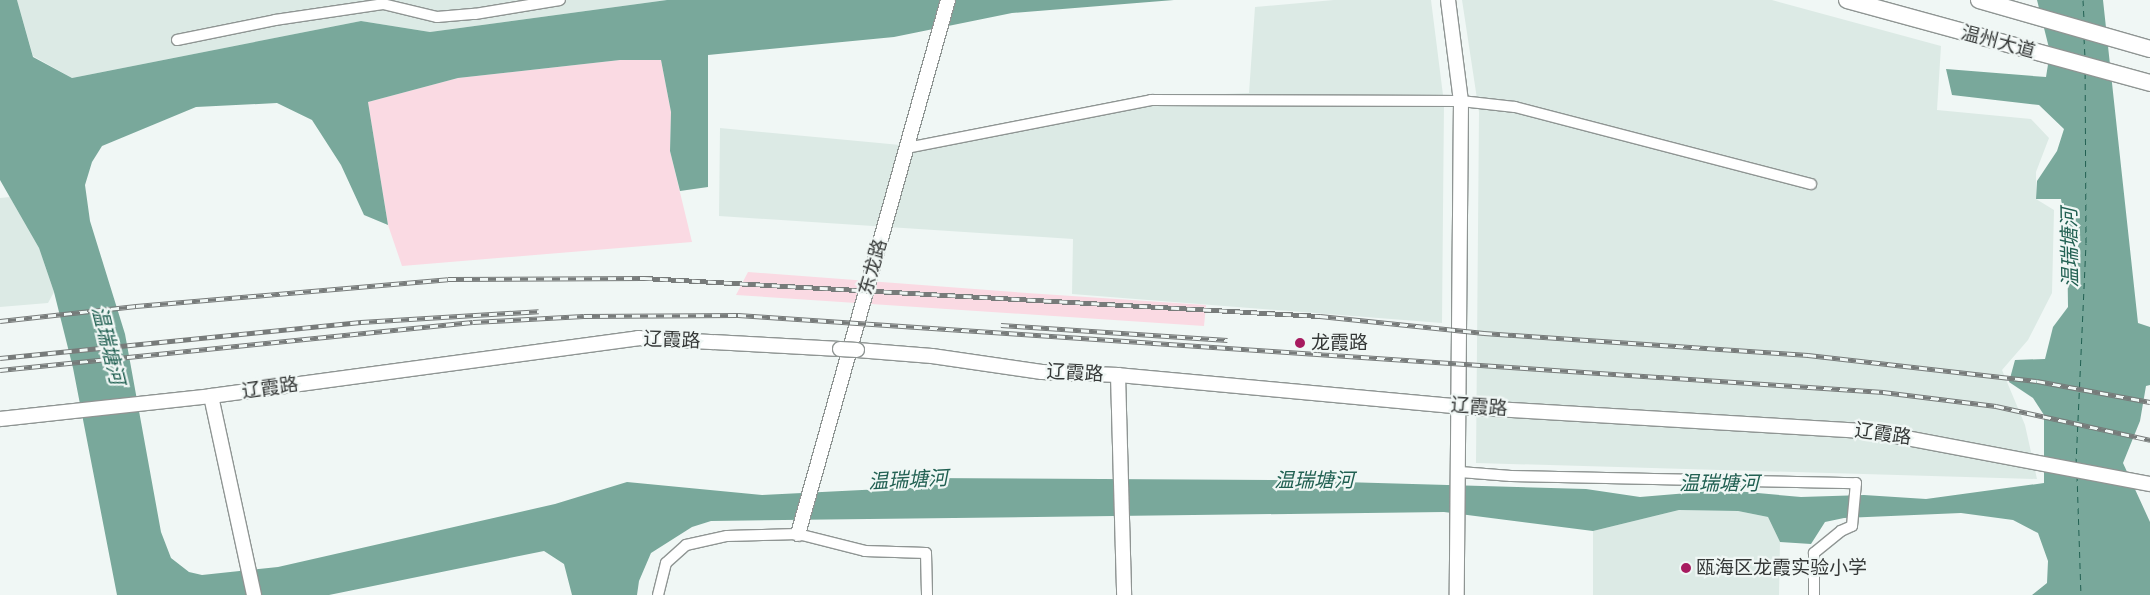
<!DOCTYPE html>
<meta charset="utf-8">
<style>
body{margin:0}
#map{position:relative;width:2150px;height:595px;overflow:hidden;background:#f0f7f5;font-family:Mulish,"Noto Sans SC",sans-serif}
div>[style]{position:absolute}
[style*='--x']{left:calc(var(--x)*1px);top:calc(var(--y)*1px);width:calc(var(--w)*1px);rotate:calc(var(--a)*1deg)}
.built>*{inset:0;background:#dceae5}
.green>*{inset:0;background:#fadae3}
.water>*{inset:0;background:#79a89b}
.ferry>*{height:1px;margin-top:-0.5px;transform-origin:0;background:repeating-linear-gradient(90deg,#216052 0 6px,transparent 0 11px)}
.roads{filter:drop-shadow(1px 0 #8f9593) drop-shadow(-1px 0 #8f9593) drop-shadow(0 1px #8f9593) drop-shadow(0 -1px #8f9593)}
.street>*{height:10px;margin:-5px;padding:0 5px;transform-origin:5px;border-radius:5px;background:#fff}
.secondary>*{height:14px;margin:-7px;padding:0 7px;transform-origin:7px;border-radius:7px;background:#fff}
.primary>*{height:16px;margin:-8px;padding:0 8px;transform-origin:8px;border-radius:8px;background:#fff}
.rail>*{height:4.5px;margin-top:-2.25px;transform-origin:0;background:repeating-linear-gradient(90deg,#f0f7f5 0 8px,#777b7a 0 16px);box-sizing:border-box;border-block:1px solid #777b7a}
.bridges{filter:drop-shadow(1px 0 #8f9593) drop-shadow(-1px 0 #8f9593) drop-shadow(0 1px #8f9593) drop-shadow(0 -1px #8f9593)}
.secondary-bridge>*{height:14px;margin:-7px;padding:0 7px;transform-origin:7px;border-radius:7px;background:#fff}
.dots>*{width:14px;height:14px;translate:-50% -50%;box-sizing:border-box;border:2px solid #f0f7f5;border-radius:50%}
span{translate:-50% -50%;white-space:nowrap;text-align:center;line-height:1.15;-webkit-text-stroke:4.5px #f0f7f5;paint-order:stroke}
.street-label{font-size:19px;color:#363938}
.poi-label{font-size:19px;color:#363938}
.left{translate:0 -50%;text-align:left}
.water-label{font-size:20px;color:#216052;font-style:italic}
</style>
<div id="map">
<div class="built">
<div style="clip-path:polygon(17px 0,667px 0,430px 32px,361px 21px,72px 78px,33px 56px)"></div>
<div style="clip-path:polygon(1334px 0,1431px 0,1444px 103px,1442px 323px,1072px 294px,1073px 239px,719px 216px,720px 128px,911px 146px,1129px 98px,1249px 93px,1255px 7px)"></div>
<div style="clip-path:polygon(1462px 0,1772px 0,1941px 46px,1937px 110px,2031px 119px,2049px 138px,2036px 172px,2036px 199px,2054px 210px,2052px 293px,2028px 340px,2002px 370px,2025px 425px,2037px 479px,1476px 463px,1479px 112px)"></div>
<div style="clip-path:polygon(10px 197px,39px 248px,54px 292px,48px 303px,0 307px,0 198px)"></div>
<div style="clip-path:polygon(1679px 510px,1738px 511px,1768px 517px,1780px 542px,1779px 595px,1593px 595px,1593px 531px)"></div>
</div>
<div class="green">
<div style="clip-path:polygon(620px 60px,661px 60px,671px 112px,670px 151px,692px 242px,402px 266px,388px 225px,368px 102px,458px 78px)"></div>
<div style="clip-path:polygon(748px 272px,1027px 293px,1206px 305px,1204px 326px,736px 295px)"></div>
</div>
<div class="water">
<div style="clip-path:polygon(0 0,17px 0,33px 57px,72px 78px,361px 21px,430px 32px,667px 0,1174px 0,1012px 13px,894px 37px,708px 55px,708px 187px,680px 191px,670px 151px,671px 112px,661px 60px,620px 60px,458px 78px,368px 102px,388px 225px,364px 215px,341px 165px,312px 120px,277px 103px,196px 107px,102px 146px,92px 162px,85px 185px,90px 221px,125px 334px,161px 532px,171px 558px,189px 572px,202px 575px,278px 567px,555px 504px,627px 482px,762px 495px,882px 489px,922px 478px,1273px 480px,1586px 489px,1640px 497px,1724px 490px,1801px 497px,1864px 495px,1926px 499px,2044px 483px,2044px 415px,2033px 398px,2009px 382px,2015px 360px,2045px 359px,2053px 327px,2068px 307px,2067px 236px,2061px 199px,2036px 199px,2037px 181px,2057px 151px,2064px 129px,2039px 105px,1952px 95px,1946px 69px,2046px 77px,2050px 52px,2037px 0,2103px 0,2138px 323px,2150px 327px,2150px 385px,2146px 386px,2140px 421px,2123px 463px,2150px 522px,2150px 595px,2032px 595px,2047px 583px,2048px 561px,2038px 533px,2013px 520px,1961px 513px,1844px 518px,1825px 522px,1811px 544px,1780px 542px,1768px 517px,1738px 511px,1679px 510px,1593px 531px,1444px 512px,711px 521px,692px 527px,651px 553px,639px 581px,637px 595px,572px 595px,564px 564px,544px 551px,329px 595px,117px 595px,73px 368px,54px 292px,39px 248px,0 180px)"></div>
</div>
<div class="ferry">
<div style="--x:2083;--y:0;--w:22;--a:87"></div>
<div style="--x:2084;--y:38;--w:19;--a:87"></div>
<div style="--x:2076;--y:464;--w:221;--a:-87.4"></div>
<div style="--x:2086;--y:243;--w:170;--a:-90.3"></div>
<div style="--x:2077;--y:475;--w:120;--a:88.1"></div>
</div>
<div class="roads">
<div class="street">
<div style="--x:177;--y:40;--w:100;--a:-11.5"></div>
<div style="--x:275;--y:20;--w:109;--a:-8.4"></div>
<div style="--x:383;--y:4;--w:56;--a:13.5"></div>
<div style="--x:437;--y:17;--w:38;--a:-5"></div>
<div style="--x:475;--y:14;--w:86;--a:-9.4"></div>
<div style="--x:907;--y:148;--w:249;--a:-11.1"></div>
<div style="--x:1151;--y:100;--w:310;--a:0.2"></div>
<div style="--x:1461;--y:101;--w:54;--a:6.3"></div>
<div style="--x:1515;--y:107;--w:306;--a:14.6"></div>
<div style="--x:1460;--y:472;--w:51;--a:4.5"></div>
<div style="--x:1511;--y:476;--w:345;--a:1.2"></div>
<div style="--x:1856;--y:483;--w:43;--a:95.3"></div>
<div style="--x:1852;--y:526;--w:12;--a:156"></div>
<div style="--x:1841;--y:531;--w:35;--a:141"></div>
<div style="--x:1814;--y:553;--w:42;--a:90"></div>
<div style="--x:658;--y:595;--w:33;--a:-76"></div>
<div style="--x:666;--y:563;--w:27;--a:-42"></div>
<div style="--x:686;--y:545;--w:42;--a:-12.4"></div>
<div style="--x:727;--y:536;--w:71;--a:-1.6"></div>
<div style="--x:798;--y:534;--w:69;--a:14.2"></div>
<div style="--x:865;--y:551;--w:61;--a:1.9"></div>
<div style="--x:926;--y:553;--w:42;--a:88.6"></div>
</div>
<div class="secondary">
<div style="--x:1448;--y:0;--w:102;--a:82.7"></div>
<div style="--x:1461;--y:101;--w:494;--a:90.5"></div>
<div style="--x:857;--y:350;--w:75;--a:4.6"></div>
<div style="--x:932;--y:356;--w:111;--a:8.3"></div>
<div style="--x:1042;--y:372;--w:76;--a:2.3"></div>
<div style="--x:1118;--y:375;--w:343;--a:5.3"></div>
<div style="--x:1460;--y:407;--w:410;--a:3.4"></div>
<div style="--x:1869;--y:431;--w:286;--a:10.7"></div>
<div style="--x:1118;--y:375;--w:220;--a:88.4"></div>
<div style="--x:211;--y:396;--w:204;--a:77.8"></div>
<div style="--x:0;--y:419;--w:212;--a:-6.2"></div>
<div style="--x:211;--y:396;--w:431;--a:-7.7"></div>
<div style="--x:638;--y:338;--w:202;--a:3.1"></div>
<div style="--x:798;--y:534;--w:555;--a:-74.31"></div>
</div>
<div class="primary">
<div style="--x:1847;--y:0;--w:314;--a:15.3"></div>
<div style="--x:1979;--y:0;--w:178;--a:16"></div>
</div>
</div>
<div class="rail">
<div style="--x:0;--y:321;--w:137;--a:-6.3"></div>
<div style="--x:136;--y:306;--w:313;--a:-4.9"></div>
<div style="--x:448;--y:279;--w:196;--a:-0.3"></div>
<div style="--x:644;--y:278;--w:677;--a:3.22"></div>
<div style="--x:1320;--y:316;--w:165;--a:5.9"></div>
<div style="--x:1484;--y:333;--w:325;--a:3.9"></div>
<div style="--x:1808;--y:355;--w:230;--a:6.5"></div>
<div style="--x:2037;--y:381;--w:115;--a:10.5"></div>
<div style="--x:1001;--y:325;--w:227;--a:3.8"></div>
<div style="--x:0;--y:358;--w:363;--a:-5.7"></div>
<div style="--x:361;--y:322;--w:178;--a:-3.5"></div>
<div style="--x:0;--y:370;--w:475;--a:-5.8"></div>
<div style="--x:473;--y:322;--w:111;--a:-3.1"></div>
<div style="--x:584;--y:316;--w:154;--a:-0.4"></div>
<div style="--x:738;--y:315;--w:1148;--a:3.85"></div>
<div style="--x:1883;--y:392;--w:114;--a:7.1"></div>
<div style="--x:1996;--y:406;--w:158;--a:12.4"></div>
</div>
<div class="bridges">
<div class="secondary-bridge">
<div style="--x:840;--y:349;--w:17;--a:3"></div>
</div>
</div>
<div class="dots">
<div style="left:1300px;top:343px;background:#a71b5f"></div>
<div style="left:1686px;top:568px;background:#a71b5f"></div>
</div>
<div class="street-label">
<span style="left:1998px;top:42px;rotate:15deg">温州大道</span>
<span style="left:873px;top:267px;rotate:-74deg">东龙路</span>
<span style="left:672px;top:340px;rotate:2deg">辽霞路</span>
<span style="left:1075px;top:373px;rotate:3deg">辽霞路</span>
<span style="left:270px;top:388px;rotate:-8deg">辽霞路</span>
<span style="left:1479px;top:407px;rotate:4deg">辽霞路</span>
<span style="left:1883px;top:434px;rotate:8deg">辽霞路</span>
</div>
<div class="poi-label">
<span class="left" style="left:1311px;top:343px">龙霞路</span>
<span class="left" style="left:1696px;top:568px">瓯海区龙霞实验小学</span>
</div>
<div class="water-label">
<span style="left:2069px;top:248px;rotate:-91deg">温瑞塘河</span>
<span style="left:109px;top:345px;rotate:76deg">温瑞塘河</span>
<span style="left:908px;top:479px;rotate:-3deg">温瑞塘河</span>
<span style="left:1314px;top:479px">温瑞塘河</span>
<span style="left:1719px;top:482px">温瑞塘河</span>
</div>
</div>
